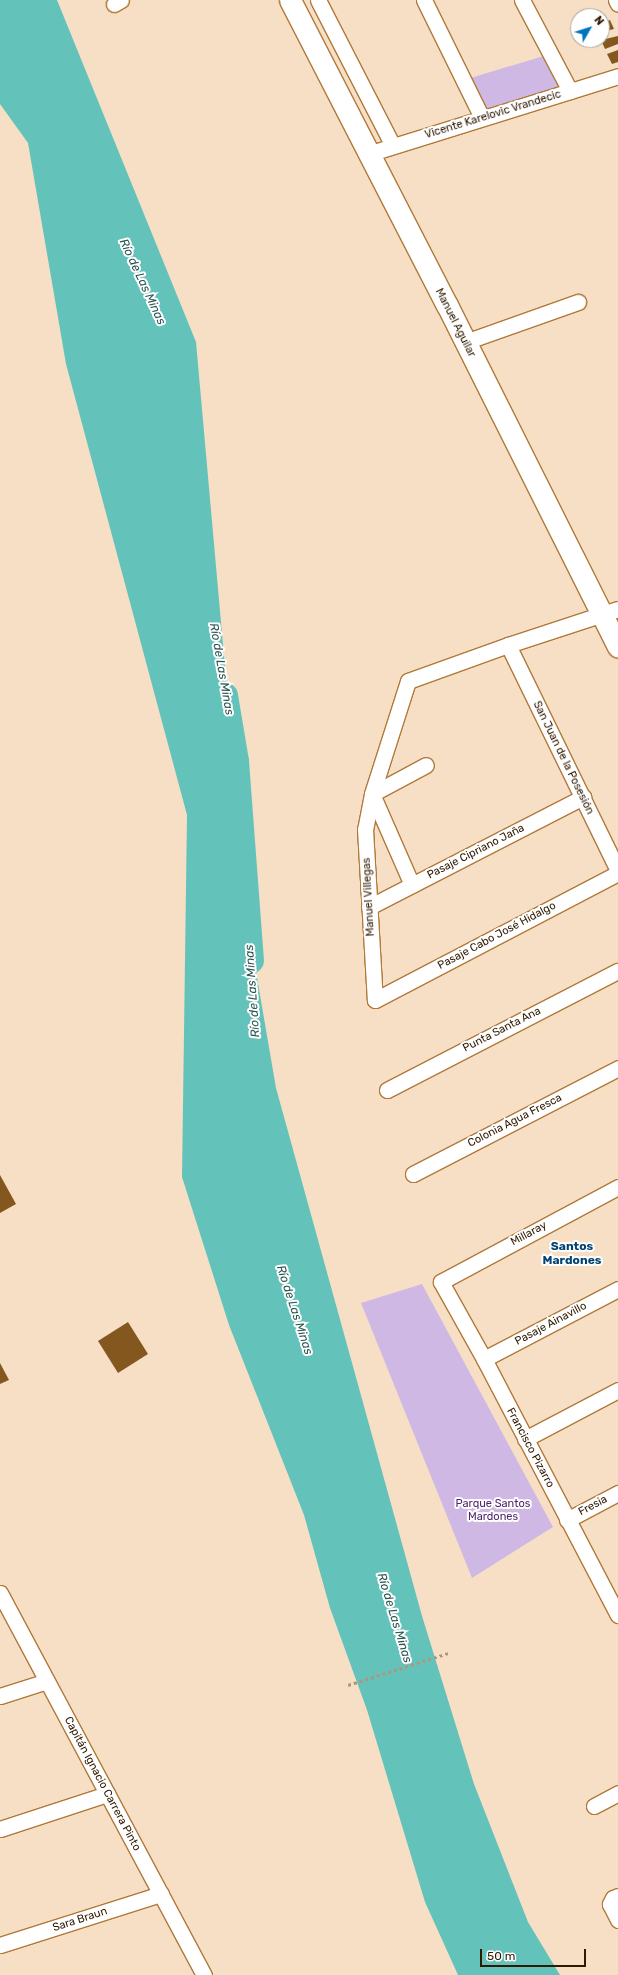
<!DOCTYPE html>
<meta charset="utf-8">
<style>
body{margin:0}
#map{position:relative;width:618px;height:1975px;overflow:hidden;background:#f7dfc6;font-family:Rubik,sans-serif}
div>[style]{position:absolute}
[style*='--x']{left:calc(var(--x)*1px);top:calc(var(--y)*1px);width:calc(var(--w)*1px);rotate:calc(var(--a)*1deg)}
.green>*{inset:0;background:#cfb9e4}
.water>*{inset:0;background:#63c3ba}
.river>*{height:25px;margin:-12.5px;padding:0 12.5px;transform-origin:12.5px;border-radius:12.5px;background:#63c3ba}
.building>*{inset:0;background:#84571f}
.path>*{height:2.5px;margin-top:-1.25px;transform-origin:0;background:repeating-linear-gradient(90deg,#ae977e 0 3px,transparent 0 6px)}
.roads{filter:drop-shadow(1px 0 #b17939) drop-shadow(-1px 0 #b17939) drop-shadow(0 1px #b17939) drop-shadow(0 -1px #b17939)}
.street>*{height:15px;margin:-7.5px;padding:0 7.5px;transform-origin:7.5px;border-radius:7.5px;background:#fff}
.secondary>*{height:21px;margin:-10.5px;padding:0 10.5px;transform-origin:10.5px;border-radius:10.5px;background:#fff}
span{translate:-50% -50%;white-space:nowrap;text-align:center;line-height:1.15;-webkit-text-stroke:4px #fff;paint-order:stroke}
.street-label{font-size:11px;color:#2f1900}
.park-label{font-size:11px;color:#4f266e}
.water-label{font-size:12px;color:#295450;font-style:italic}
.neighbourhood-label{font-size:12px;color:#004372;font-weight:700}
.north{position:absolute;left:570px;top:8px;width:40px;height:40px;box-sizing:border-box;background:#fff;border:1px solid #aca399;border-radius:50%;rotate:51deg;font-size:11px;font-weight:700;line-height:16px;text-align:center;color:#2f1900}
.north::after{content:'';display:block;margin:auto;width:14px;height:18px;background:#0073be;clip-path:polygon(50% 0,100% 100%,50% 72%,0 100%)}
.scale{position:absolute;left:480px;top:1949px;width:106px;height:18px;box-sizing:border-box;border:2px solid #2f1900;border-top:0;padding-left:5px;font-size:12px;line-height:14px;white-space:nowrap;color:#2f1900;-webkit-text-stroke:3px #fff;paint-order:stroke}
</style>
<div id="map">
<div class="green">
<div style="clip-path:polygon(547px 55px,565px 89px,484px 114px,467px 79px)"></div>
<div style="clip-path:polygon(422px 1284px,553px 1527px,472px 1578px,361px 1303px)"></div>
</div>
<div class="water">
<div style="clip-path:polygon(0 0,57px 0,196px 342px,248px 925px,276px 1088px,422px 1616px,474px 1784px,528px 1922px,560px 1975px,458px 1975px,425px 1902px,367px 1710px,330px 1608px,304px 1515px,229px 1325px,182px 1177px,187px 815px,66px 364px,28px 143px,0 104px)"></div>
</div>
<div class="river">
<div style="--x:225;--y:695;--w:67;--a:80.5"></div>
<div style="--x:236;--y:761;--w:200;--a:85.7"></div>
</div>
<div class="building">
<div style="clip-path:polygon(610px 20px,614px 29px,602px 32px,602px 23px)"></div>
<div style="clip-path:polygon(618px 36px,618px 44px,605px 49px,601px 40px)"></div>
<div style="clip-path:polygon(618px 50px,618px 62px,612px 64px,607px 54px)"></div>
<div style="clip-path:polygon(0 1175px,16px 1204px,0 1213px)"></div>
<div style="clip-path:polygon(128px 1322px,148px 1354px,118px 1373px,98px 1341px)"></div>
<div style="clip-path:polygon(0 1363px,9px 1380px,0 1384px)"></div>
</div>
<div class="path">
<div style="--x:348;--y:1685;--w:105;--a:-17.7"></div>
</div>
<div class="roads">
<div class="street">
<div style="--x:318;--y:0;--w:164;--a:62.8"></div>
<div style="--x:424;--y:0;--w:131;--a:63.8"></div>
<div style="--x:522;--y:0;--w:103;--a:62.2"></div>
<div style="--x:616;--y:0;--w:4;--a:63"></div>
<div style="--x:114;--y:4;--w:8;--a:-30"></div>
<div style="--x:368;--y:154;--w:262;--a:-17.3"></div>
<div style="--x:465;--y:342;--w:120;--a:-19.5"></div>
<div style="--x:618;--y:609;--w:116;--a:161.9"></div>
<div style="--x:508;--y:645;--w:106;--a:160.2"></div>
<div style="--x:408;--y:681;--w:119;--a:107.7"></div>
<div style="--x:372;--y:794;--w:36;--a:101"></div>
<div style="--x:365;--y:829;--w:171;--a:86.7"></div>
<div style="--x:375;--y:1000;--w:274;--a:-27.6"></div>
<div style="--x:508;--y:645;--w:251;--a:64"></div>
<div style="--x:412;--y:885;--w:99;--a:-113.7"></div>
<div style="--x:372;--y:794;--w:61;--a:-28.2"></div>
<div style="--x:369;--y:907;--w:241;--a:-27.2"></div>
<div style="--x:387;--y:1090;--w:260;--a:-27.3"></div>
<div style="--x:413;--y:1174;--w:231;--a:-27.3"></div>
<div style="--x:618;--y:1187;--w:201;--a:151.8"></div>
<div style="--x:441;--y:1282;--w:88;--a:60.8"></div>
<div style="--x:484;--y:1359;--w:289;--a:62.4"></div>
<div style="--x:484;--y:1359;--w:151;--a:-27.6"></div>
<div style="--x:525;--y:1439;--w:105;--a:-27.8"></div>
<div style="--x:567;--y:1520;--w:58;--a:-27.9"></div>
<div style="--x:0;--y:1593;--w:433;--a:61.9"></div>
<div style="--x:0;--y:1696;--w:49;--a:-17.7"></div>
<div style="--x:594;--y:1806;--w:27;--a:-28"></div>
<div style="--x:0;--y:1829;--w:113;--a:-18.1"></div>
<div style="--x:618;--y:1896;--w:5;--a:158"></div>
<div style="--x:613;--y:1898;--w:7;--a:117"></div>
<div style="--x:610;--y:1904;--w:18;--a:63"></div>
<div style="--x:0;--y:1945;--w:169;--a:-17.6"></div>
</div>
<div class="secondary">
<div style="--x:290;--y:0;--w:343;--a:62.8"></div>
<div style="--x:447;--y:305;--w:382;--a:63.4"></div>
</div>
</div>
<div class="street-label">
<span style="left:493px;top:115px;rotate:-17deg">Vicente Karelovic Vrandecic</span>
<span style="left:455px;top:323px;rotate:63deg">Manuel Aguilar</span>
<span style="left:563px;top:758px;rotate:64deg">San Juan de la Posesión</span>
<span style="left:476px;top:852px;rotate:-27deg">Pasaje Cipriano Jaña</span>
<span style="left:369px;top:897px;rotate:-93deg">Manuel Villegas</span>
<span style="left:497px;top:936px;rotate:-28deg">Pasaje Cabo José Hidalgo</span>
<span style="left:502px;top:1030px;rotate:-27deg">Punta Santa Ana</span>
<span style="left:515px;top:1121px;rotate:-27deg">Colonia Agua Fresca</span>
<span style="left:529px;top:1234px;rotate:-28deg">Millaray</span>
<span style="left:551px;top:1324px;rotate:-28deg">Pasaje Ainavillo</span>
<span style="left:530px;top:1448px;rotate:62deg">Francisco Pizarro</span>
<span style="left:593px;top:1506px;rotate:-28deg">Fresia</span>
<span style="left:102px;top:1784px;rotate:62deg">Capitán Ignacio Carrera Pinto</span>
<span style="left:80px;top:1920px;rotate:-18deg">Sara Braun</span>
</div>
<div class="park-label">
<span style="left:493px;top:1511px">Parque Santos<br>Mardones</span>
</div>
<div class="water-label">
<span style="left:142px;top:282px;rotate:65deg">Río de Las Minas</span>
<span style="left:221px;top:669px;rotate:80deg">Río de Las Minas</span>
<span style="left:253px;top:991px;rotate:-94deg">Río de Las Minas</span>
<span style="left:294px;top:1310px;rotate:72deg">Río de Las Minas</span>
<span style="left:394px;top:1618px;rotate:73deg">Río de Las Minas</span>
</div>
<div class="neighbourhood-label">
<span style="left:572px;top:1254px">Santos<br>Mardones</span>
</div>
<div class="north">N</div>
<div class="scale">50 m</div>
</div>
